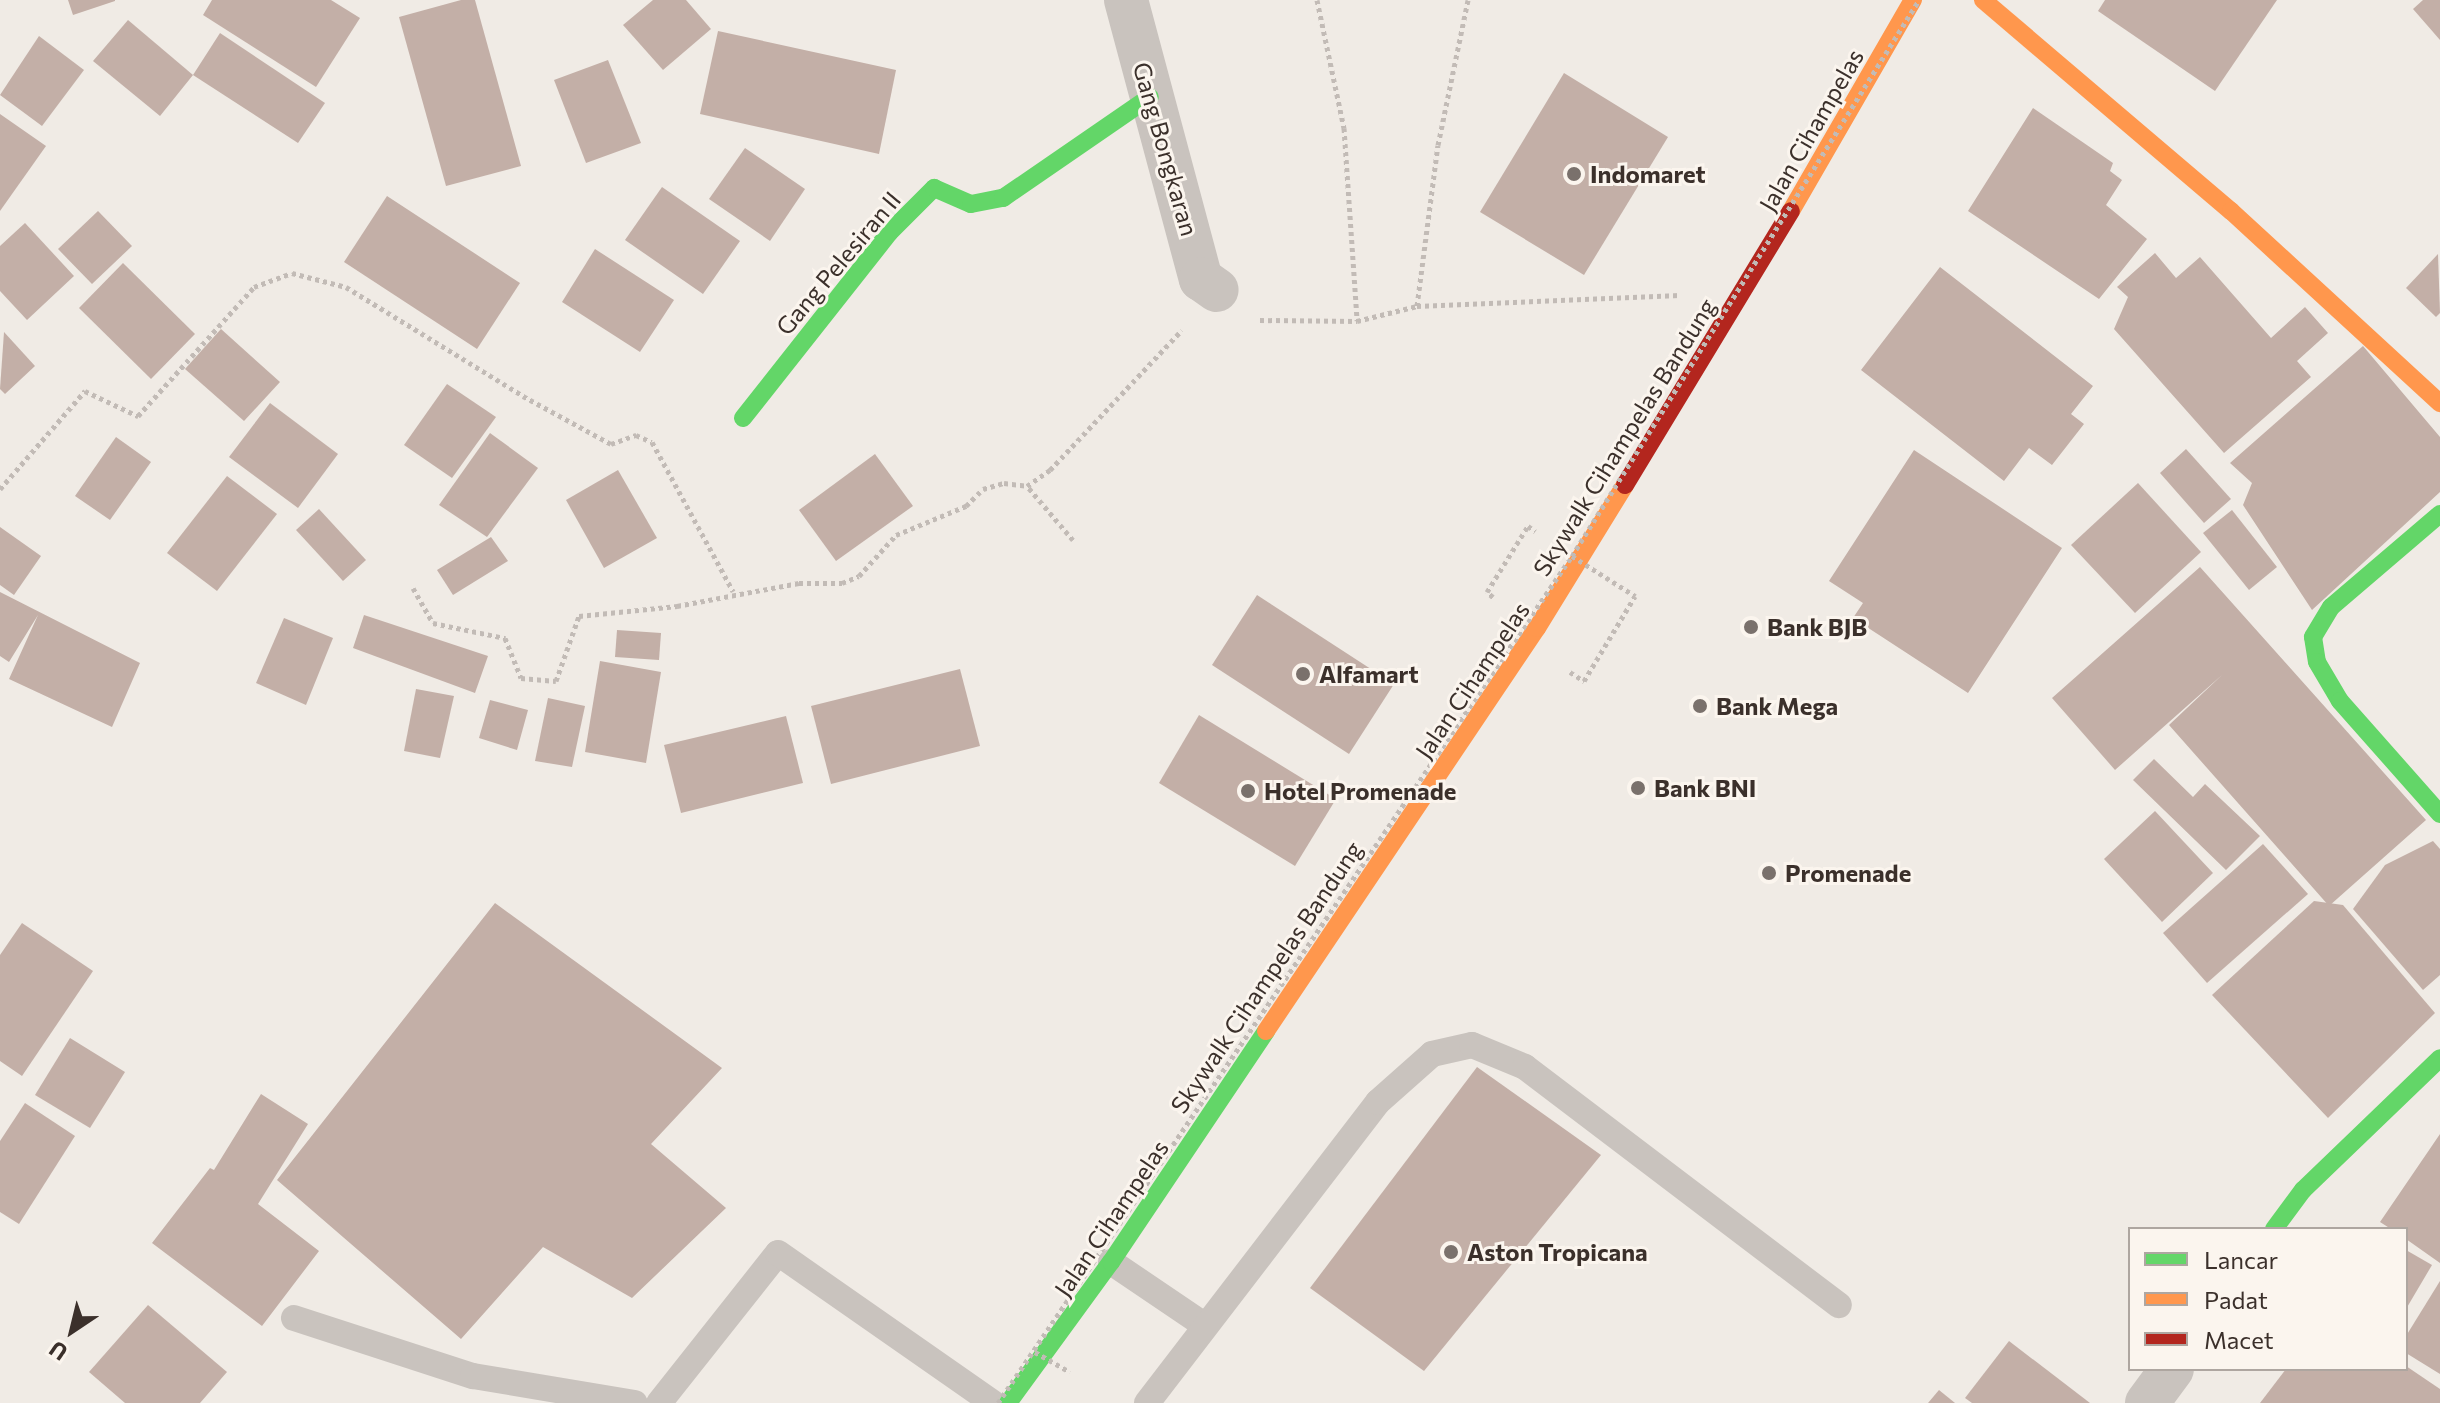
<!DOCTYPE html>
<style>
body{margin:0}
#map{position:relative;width:2440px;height:1403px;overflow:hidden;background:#f0ebe5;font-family:Commissioner,sans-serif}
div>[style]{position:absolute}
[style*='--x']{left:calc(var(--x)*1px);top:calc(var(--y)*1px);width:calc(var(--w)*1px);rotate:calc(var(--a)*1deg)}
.building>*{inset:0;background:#c3afa7}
.path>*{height:5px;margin-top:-2.5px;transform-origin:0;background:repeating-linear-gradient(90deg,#c2bbb6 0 4px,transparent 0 8px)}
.lane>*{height:26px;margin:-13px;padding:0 13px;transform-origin:13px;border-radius:13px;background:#c9c3be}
.street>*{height:44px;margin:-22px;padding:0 22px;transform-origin:22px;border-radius:22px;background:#c9c3be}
.fast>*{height:18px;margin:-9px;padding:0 9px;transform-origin:9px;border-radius:9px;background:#63d668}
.slow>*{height:18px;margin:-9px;padding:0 9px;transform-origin:9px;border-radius:9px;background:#ff974d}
.jam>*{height:18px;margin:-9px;padding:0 9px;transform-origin:9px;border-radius:9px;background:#b3261e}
.path-bridge>*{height:5px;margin-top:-2.5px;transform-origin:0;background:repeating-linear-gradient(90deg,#c2bbb6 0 4px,transparent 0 8px)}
.dots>*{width:22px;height:22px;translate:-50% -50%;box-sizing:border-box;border:4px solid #fbf5ee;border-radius:50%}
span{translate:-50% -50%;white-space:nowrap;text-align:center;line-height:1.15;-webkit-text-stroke:6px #fbf5ee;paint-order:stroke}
.street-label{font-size:24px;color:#3b302b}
.poi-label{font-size:24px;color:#3b302b;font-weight:700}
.left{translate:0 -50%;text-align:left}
.legend{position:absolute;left:2128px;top:1227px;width:280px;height:144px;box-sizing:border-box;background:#fbf5ee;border:2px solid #aea6a0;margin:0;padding:10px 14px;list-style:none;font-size:24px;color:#3b302b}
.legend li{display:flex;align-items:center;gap:16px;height:40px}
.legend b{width:40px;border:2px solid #aea6a0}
.north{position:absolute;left:32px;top:1291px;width:80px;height:80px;-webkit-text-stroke:6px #fbf5ee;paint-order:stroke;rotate:215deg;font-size:22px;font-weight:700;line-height:32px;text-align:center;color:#3b302b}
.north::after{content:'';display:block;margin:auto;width:28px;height:36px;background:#3b302b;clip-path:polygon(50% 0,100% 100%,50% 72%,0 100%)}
</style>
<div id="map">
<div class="building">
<div style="clip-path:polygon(68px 0,115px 0,115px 1px,73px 15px)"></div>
<div style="clip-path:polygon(212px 0,331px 0,360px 18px,316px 87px,203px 15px)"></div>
<div style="clip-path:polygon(461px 0,475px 0,521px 166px,446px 186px,399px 17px)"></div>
<div style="clip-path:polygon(653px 0,686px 0,711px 29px,663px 70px,623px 25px)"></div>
<div style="clip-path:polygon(2105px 0,2277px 0,2215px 91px,2098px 11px)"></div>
<div style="clip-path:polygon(2423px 0,2440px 0,2440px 40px,2413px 9px)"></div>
<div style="clip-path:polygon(128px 20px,193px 75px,160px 116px,93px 61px)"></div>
<div style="clip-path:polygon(718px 31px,896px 70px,879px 154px,700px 114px)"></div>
<div style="clip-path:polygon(220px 33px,325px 103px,298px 143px,193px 75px)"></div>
<div style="clip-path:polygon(39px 36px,84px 70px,42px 126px,0 95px)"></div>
<div style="clip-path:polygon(608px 60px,641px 143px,586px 163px,554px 80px)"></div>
<div style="clip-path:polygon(1564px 73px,1668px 137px,1584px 275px,1480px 212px)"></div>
<div style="clip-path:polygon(2033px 108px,2113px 163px,2110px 171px,2122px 180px,2106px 205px,2147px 239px,2099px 299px,1968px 211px)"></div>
<div style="clip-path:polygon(0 114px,46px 146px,0 211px)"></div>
<div style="clip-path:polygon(745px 148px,805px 189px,770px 241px,709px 199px)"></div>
<div style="clip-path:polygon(662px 187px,740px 241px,703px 294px,625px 240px)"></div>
<div style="clip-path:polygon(387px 196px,520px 283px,477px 349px,344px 262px)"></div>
<div style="clip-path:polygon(98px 211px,132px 246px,92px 284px,58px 249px)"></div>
<div style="clip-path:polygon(25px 223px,74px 276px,27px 320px,0 291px,0 246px)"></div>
<div style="clip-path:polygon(595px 249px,674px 300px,640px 352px,562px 302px)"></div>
<div style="clip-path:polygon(2155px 253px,2176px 278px,2200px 257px,2271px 338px,2305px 307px,2328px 333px,2297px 361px,2311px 377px,2224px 453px,2114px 329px,2128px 297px,2117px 287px)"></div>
<div style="clip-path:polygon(2438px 254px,2440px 313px,2436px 317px,2406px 288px)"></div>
<div style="clip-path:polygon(123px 263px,195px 334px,151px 379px,79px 308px)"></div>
<div style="clip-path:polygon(1940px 267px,2093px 386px,2071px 414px,2084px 424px,2052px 465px,2029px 448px,2004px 481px,1861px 370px)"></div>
<div style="clip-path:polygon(221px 329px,280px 382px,244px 421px,185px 369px)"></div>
<div style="clip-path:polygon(4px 332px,35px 366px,5px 394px,0 389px)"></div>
<div style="clip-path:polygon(2363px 346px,2440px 437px,2440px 492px,2312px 610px,2243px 505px,2252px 483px,2230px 463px)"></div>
<div style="clip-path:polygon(447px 384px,496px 417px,452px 478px,404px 445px)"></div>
<div style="clip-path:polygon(270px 403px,338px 454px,298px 508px,229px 457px)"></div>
<div style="clip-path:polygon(490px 433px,538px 468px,487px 537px,439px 505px)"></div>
<div style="clip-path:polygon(116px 437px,151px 462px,110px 520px,75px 496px)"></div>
<div style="clip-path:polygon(2186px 449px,2231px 499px,2204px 523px,2160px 473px)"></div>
<div style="clip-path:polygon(1914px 450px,2062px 548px,1968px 693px,1853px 618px,1863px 603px,1829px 581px)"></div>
<div style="clip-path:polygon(875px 454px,913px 506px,836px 561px,799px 510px)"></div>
<div style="clip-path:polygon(618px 470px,657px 538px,604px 568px,566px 500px)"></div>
<div style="clip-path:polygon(227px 476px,277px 514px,217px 591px,167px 553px)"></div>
<div style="clip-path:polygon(2138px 483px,2201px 552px,2135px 613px,2071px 545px)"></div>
<div style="clip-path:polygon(319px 509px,366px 560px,343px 581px,296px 530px)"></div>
<div style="clip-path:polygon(2232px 510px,2277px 567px,2249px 590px,2203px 533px)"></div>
<div style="clip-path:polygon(0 527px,41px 556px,14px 595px,0 585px)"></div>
<div style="clip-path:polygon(491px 537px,508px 561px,453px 595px,437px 570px)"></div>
<div style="clip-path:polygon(2200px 567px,2426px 820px,2329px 906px,2169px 725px,2222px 675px,2115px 770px,2052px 698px)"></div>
<div style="clip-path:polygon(0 592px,140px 663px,112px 727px,9px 679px,38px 615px,9px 662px,0 656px)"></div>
<div style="clip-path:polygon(1257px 595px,1394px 684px,1349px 754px,1212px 665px)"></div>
<div style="clip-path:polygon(364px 615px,488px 656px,475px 693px,353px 648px)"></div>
<div style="clip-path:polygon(284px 618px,333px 638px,306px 705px,256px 683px)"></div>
<div style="clip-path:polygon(617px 630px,661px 633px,659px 660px,615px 657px)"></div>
<div style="clip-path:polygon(600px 661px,661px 672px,646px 763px,585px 752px)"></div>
<div style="clip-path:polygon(960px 669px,980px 746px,831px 784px,811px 706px)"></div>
<div style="clip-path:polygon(416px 689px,454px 696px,440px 758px,404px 751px)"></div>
<div style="clip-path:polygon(548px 698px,585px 706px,572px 767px,535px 761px)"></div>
<div style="clip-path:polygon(490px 700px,528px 710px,517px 750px,479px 738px)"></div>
<div style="clip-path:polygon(1199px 715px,1336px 799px,1295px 866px,1159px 783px)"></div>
<div style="clip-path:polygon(786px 716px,803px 783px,681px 813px,664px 745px)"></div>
<div style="clip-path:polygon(2154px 759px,2193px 797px,2205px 784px,2260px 836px,2226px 870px,2133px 780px)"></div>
<div style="clip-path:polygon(2155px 811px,2213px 873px,2162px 922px,2104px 859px)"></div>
<div style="clip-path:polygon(2433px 841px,2440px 849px,2440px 975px,2423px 990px,2353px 909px,2385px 865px)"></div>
<div style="clip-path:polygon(2263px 844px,2308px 894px,2207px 983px,2163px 933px)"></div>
<div style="clip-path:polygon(2314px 901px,2343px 905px,2435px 1013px,2328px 1118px,2212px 995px)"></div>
<div style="clip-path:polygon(495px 903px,722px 1068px,651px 1144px,726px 1208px,632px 1298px,543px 1247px,461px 1339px,277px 1180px)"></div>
<div style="clip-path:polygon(22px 923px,93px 971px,22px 1076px,0 1061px,0 955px)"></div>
<div style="clip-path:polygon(70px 1038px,125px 1072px,90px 1128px,35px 1095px)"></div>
<div style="clip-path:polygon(1477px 1067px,1601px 1155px,1424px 1371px,1310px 1288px)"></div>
<div style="clip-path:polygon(261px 1094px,308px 1124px,258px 1204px,319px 1251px,262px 1326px,152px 1243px,210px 1168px,214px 1170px)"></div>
<div style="clip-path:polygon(25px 1103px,75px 1136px,19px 1224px,0 1212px,0 1141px)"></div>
<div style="clip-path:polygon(2440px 1134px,2440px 1263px,2406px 1239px,2406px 1229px,2391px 1229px,2380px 1222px)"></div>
<div style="clip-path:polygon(2406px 1250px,2432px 1265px,2406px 1309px)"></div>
<div style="clip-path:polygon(2440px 1281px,2440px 1374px,2406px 1353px,2406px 1336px)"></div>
<div style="clip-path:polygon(148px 1305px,227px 1372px,200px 1403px,125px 1403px,89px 1372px)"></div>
<div style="clip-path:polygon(2009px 1341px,2090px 1403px,1972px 1403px,1965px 1398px)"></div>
<div style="clip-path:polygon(2406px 1366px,2440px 1389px,2440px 1403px,2260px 1403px,2286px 1369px)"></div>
<div style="clip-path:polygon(1939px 1390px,1955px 1403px,1928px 1403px)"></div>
</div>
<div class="path">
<div style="--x:1317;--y:0;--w:131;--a:78.1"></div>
<div style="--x:1344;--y:128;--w:193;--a:86.1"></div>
<div style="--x:1417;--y:306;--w:162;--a:-82.6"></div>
<div style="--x:1438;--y:145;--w:148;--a:-78.3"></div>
<div style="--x:1260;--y:320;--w:97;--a:0.6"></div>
<div style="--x:1357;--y:321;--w:62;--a:-14"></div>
<div style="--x:1417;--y:306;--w:263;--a:-2.4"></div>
<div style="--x:0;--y:489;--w:130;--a:-49.1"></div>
<div style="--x:85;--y:391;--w:59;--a:25.3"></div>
<div style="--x:138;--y:416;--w:173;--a:-48"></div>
<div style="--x:254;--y:287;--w:40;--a:-20.2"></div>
<div style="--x:292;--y:273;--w:56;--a:14.5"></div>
<div style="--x:346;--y:287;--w:208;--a:31.6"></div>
<div style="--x:523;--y:396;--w:100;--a:28.6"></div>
<div style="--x:611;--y:444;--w:27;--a:-20"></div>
<div style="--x:636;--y:435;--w:17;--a:24"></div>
<div style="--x:652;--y:442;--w:170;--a:61.5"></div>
<div style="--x:1073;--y:540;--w:71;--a:-130.4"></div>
<div style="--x:1027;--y:486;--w:28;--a:-35"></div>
<div style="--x:1050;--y:470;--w:192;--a:-46.7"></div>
<div style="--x:413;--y:588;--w:40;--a:60.3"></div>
<div style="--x:433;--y:623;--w:74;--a:11.8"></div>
<div style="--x:505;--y:638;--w:43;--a:68.2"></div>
<div style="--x:521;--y:678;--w:35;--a:5"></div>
<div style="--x:556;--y:681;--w:69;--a:-70.5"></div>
<div style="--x:579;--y:616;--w:99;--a:-5.8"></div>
<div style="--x:677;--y:606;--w:124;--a:-10.7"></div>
<div style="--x:799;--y:583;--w:43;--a:0"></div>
<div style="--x:842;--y:583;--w:18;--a:-22"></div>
<div style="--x:859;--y:576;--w:55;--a:-47.9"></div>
<div style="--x:896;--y:535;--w:76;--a:-22.5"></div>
<div style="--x:966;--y:506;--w:24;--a:-45"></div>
<div style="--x:983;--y:489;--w:22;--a:-16"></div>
<div style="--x:1004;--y:483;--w:23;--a:7"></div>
<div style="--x:1493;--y:597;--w:8;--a:-140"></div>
<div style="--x:1487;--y:592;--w:78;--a:-58.2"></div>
<div style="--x:1528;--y:526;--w:9;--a:36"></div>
<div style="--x:1570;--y:672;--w:17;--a:33"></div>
<div style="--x:1584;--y:681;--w:99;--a:-59"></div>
</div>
<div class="lane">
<div style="--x:1111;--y:1262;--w:112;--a:34.1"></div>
<div style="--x:294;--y:1318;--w:188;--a:18"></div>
<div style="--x:473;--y:1376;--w:164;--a:9.5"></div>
<div style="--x:659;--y:1403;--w:191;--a:-51.6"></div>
<div style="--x:778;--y:1253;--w:262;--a:34.9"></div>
<div style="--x:1147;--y:1403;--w:379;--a:-52.5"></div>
<div style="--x:1378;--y:1102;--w:72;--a:-41.6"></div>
<div style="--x:1432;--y:1054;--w:41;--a:-12.7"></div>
<div style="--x:1472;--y:1045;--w:57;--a:22.5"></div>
<div style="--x:1525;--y:1067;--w:394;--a:37.2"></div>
</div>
<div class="street">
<div style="--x:1126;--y:0;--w:289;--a:75"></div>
<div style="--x:1201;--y:279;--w:19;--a:35"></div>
<div style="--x:2147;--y:1403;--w:42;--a:-53.7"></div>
</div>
<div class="fast">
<div style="--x:743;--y:418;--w:236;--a:-51.7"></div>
<div style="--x:889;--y:233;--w:64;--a:-45"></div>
<div style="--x:934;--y:188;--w:40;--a:23.4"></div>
<div style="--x:971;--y:204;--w:33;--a:-11"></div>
<div style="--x:1003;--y:198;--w:178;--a:-34.5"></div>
<div style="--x:2440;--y:514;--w:143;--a:139.5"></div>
<div style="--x:2331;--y:607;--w:35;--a:121"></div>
<div style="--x:2313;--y:637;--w:25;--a:81"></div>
<div style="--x:2317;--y:662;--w:45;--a:59.5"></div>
<div style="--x:2340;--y:701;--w:151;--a:48.5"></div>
<div style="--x:2274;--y:1229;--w:49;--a:-53.4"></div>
<div style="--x:2303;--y:1190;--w:190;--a:-43.9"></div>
<div style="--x:1008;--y:1403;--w:175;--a:-53.9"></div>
<div style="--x:1111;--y:1262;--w:278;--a:-56.1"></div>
</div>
<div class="slow">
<div style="--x:1983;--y:0;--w:326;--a:40.4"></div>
<div style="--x:2231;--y:211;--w:284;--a:42.6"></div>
<div style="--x:1791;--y:211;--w:244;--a:-60"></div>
<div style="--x:1266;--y:1031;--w:486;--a:-56.1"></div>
<div style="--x:1537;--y:628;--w:168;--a:-58.4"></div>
</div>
<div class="jam">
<div style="--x:1625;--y:485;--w:320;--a:-58.8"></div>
</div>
<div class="path-bridge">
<div style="--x:1572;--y:556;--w:75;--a:32.4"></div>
<div style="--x:1035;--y:1352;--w:40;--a:29.7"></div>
<div style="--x:998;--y:1403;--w:1023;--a:-55.88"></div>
<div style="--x:1572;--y:556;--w:655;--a:-58.03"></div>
</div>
<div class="dots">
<div style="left:1574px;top:174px;background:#7a716c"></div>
<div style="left:1751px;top:627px;background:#7a716c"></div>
<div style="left:1303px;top:674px;background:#7a716c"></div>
<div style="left:1700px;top:706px;background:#7a716c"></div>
<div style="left:1638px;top:788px;background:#7a716c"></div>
<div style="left:1248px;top:791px;background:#7a716c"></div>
<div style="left:1769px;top:873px;background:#7a716c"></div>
<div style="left:1451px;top:1252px;background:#7a716c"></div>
</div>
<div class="street-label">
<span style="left:1811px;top:130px;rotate:-60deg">Jalan Cihampelas</span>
<span style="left:1166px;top:149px;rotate:74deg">Gang Bongkaran</span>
<span style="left:838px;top:263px;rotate:-50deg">Gang Pelesiran II</span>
<span style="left:1624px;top:437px;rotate:-58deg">Skywalk Cihampelas Bandung</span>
<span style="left:1472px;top:680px;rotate:-56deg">Jalan Cihampelas</span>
<span style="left:1266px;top:977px;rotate:-56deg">Skywalk Cihampelas Bandung</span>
<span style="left:1111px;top:1218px;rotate:-56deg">Jalan Cihampelas</span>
</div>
<div class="poi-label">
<span class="left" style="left:1590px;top:174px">Indomaret</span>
<span class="left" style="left:1767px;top:627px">Bank BJB</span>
<span class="left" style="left:1319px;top:674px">Alfamart</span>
<span class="left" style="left:1716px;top:706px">Bank Mega</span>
<span class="left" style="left:1654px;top:788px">Bank BNI</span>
<span class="left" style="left:1264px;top:791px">Hotel Promenade</span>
<span class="left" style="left:1785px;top:873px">Promenade</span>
<span class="left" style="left:1467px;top:1252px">Aston Tropicana</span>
</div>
<ul class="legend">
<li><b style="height:10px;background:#63d668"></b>Lancar</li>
<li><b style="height:10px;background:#ff974d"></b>Padat</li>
<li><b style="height:10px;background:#b3261e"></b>Macet</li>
</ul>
<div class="north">U</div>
</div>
